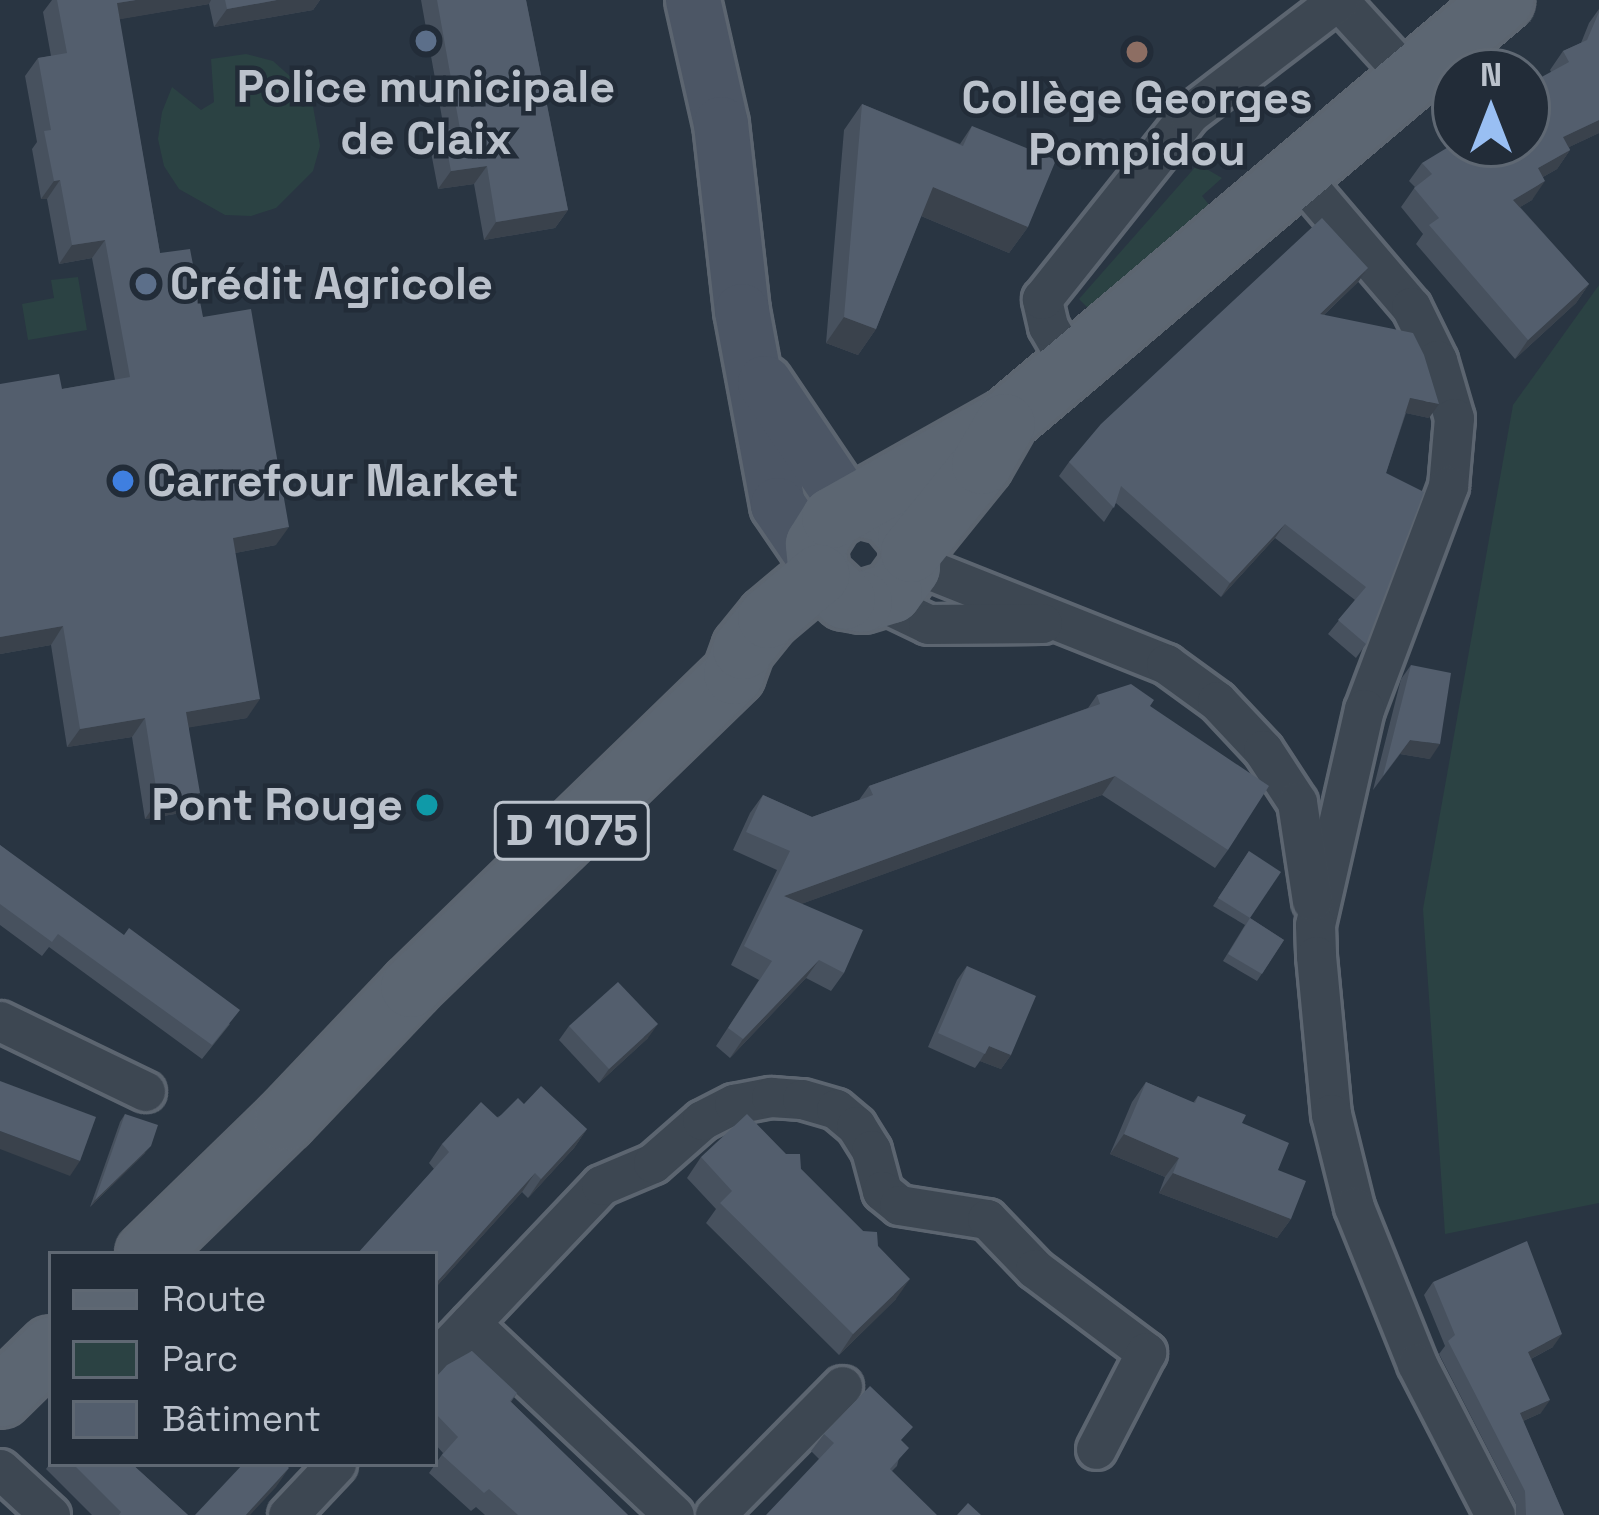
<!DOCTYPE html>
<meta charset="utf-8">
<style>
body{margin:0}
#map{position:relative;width:1599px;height:1515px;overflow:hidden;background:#293542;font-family:"Space Grotesk",sans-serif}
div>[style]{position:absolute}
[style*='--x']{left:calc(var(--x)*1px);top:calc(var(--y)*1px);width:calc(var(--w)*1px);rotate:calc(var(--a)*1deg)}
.green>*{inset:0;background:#2b4243}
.roads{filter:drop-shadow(3px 0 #5c6570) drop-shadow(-3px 0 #5c6570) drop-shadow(0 3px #5c6570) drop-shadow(0 -3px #5c6570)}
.minor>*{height:39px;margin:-19.5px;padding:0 19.5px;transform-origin:19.5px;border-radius:19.5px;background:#3d4752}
.secondary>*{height:54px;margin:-27px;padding:0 27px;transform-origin:27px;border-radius:27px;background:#4c5665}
.primary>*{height:60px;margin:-30px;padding:0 30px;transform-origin:30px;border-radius:30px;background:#5c6672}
.wall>*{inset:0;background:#47515e}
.shaded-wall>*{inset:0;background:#3a424c}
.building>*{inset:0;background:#535e6d}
.dots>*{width:33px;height:33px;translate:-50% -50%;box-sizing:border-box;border:6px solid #222c38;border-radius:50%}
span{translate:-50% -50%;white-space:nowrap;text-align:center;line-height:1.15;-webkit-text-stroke:9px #222c38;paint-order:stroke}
.shield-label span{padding:3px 9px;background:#222c38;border:3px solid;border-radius:9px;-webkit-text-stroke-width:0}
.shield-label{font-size:42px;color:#bbc2cc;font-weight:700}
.poi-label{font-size:45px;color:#bbc2cc;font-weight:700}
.left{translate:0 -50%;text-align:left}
.right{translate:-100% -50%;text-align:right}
.legend{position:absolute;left:48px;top:1251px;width:390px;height:216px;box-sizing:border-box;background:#222c38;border:3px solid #5f6873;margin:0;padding:15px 21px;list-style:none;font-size:36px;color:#bbc2cc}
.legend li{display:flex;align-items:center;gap:24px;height:60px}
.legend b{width:60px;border:3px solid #5f6873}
.north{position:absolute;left:1431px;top:48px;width:120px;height:120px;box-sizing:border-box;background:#222c38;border:3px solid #5f6873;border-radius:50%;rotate:0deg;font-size:33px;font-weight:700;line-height:48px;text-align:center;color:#bbc2cc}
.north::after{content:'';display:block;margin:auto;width:42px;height:54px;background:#99bff3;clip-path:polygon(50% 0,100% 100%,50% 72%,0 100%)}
</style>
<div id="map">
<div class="green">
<div style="clip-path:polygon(246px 54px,273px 61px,311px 95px,320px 146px,313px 171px,276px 208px,251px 216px,225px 215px,179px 189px,164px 166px,158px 139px,162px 112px,172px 87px,201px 110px,214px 102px,211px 59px)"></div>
<div style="clip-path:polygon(1198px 164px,1222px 178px,1202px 196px,1214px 211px,1089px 309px,1079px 299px)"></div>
<div style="clip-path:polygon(78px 277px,87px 330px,28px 340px,22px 304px,54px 298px,51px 280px)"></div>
<div style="clip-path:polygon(1599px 285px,1599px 1203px,1445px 1234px,1423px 909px,1513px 405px)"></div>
</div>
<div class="roads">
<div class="minor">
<div style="--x:1338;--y:0;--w:108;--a:47.6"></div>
<div style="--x:1299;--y:176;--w:172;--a:49.5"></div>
<div style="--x:1411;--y:307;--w:59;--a:63.9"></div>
<div style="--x:1437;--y:360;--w:60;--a:73.7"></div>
<div style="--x:1454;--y:418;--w:68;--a:95"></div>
<div style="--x:1448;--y:486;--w:238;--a:110.6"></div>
<div style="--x:1364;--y:709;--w:221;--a:102.8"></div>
<div style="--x:1315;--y:925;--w:31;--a:88"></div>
<div style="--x:1316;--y:956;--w:159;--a:84.6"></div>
<div style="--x:1331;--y:1114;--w:96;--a:76.1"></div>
<div style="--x:1354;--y:1207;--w:169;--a:68.1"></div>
<div style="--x:1417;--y:1364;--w:170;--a:62.7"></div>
<div style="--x:1070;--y:364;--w:44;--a:-120.1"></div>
<div style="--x:1048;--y:326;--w:28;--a:-103"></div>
<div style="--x:1042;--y:299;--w:236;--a:-51.5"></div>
<div style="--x:1189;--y:114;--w:188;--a:-37.4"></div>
<div style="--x:910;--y:562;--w:276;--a:21.7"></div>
<div style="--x:1166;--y:664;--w:63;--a:36"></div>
<div style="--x:1217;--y:701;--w:67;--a:46.8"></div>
<div style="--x:1263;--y:750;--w:62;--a:56.8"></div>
<div style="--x:1297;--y:802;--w:100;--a:81.4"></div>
<div style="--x:878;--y:600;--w:55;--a:25.6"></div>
<div style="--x:928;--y:624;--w:114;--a:-0.5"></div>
<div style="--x:0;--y:1021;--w:161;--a:25.8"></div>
<div style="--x:470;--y:1323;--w:280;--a:43.3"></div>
<div style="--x:435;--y:1360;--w:241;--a:-46.5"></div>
<div style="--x:601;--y:1185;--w:56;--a:-22.9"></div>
<div style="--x:653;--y:1163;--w:65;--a:-41.3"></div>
<div style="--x:702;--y:1120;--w:36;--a:-27"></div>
<div style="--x:734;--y:1104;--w:38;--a:-11"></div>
<div style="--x:771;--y:1097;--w:31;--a:4"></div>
<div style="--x:802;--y:1099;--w:35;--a:16"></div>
<div style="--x:836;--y:1109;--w:26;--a:40"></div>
<div style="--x:856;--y:1126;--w:28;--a:58"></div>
<div style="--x:871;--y:1150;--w:42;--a:75"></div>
<div style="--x:882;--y:1191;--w:22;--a:39"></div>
<div style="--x:899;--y:1205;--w:89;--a:9"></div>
<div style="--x:987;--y:1219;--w:69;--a:46.2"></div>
<div style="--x:1035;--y:1269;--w:139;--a:36.8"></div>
<div style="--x:1146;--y:1352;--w:109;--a:117.3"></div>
<div style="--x:0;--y:1469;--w:68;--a:42.6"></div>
<div style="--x:288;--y:1515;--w:70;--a:-46.7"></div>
<div style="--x:715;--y:1515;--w:181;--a:-45.4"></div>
</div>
<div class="secondary">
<div style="--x:693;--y:0;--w:127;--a:77.3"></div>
<div style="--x:721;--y:124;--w:188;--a:83.6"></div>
<div style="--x:742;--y:311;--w:197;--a:79.5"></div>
<div style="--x:778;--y:505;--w:65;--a:55.6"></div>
<div style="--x:765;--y:383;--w:152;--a:56"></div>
</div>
<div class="primary">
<div style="--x:860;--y:506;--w:30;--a:15"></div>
<div style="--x:889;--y:514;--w:30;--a:50"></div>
<div style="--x:908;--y:537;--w:15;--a:79"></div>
<div style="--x:911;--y:552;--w:16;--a:94"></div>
<div style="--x:910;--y:568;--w:31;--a:126"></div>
<div style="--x:892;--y:593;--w:31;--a:163"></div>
<div style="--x:862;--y:602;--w:17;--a:-170"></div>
<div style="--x:845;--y:599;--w:35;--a:-137"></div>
<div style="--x:819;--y:575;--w:31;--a:-96"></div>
<div style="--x:816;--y:544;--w:31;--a:-58"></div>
<div style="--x:832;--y:518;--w:202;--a:-29.4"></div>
<div style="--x:1008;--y:419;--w:649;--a:-40.25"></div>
<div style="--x:911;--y:552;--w:113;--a:-51.1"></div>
<div style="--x:982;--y:464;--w:46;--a:-60.1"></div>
<div style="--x:147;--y:1254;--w:192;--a:-44.2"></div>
<div style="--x:285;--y:1120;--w:183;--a:-46.5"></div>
<div style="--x:411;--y:987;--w:450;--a:-44.1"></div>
<div style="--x:734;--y:674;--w:27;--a:-70"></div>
<div style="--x:743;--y:649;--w:40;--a:-51"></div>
<div style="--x:768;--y:618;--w:67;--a:-40.1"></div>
<div style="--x:0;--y:1397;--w:71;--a:-44.4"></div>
</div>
</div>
<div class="wall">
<div style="clip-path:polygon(52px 0,320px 0,313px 10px,214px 27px,209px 4px,119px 19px,160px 253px,203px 317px,276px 545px,235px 553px,247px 718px,189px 727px,187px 812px,145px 819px,132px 737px,67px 747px,51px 645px,0 654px,0 384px,62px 389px,115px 380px,92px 258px,59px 264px,47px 199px,41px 199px,32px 149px,37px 142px,25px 76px,38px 58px,51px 56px,43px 12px)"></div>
<div style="clip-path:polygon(421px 0,526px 0,568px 210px,555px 228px,484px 240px,474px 184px,438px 189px,430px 147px,444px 129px)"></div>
<div style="clip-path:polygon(1599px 9px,1599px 133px,1569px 147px,1570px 150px,1557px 169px,1543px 177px,1532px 200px,1520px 207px,1589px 284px,1576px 303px,1515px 359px,1416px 244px,1423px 234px,1401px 207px,1415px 187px,1409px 181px,1422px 163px,1527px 144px,1551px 72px,1550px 70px,1563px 51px,1581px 43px,1589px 23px)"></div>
<div style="clip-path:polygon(862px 104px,960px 144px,972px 126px,1028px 227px,1009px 253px,921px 216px,876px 329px,858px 355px,826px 343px,844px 130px)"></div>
<div style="clip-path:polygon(1368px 268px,1358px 282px,1324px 315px,1429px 418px,1406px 413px,1386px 473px,1366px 644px,1356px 658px,1328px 634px,1355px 600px,1275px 538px,1221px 597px,1116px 503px,1104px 522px,1059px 476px,1069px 462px)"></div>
<div style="clip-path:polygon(1411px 665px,1430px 759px,1400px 754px,1373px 790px,1401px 679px)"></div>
<div style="clip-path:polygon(1097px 695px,1150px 706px,1228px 850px,1215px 868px,1102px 795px,801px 904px,844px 973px,831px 991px,806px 978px,730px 1058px,716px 1046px,759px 980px,731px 965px,777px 870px,733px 850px,750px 813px,763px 795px,812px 817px,859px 800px,869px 786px,1088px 708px)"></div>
<div style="clip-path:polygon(0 845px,230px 1024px,202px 1059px,49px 947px,42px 956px,0 925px)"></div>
<div style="clip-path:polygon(1249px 851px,1250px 918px,1284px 940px,1257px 981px,1223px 961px,1245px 925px,1213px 906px)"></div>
<div style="clip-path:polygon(967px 966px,1011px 1055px,1001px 1069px,980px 1061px,975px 1068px,928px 1047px,957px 980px)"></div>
<div style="clip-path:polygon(569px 1026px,648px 1038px,599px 1083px,559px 1040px)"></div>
<div style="clip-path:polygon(1146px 1082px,1193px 1103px,1198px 1096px,1242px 1123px,1278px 1170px,1291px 1219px,1277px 1238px,1159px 1193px,1165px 1177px,1110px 1154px,1132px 1102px)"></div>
<div style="clip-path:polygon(524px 1104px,587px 1129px,574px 1148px,528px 1198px,522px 1192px,435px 1288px,435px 1254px,378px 1233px,434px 1169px,429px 1163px,442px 1144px)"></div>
<div style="clip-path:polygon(125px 1114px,145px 1153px,90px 1207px,120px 1122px)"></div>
<div style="clip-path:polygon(701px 1157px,801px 1169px,878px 1246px,896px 1299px,839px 1355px,706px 1223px,716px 1209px,687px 1178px)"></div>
<div style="clip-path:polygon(1433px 1282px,1553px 1347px,1531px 1359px,1541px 1413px,1523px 1421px,1564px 1515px,1516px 1515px,1516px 1504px,1439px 1354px,1445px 1346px,1424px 1295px)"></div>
<div style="clip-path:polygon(435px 1378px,517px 1393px,511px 1402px,628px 1515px,485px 1515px,476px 1507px,471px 1511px,429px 1473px,443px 1453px,435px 1444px)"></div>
<div style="clip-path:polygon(824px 1434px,903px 1442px,897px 1466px,892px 1471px,819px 1459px,811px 1451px)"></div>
<div style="clip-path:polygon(51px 1462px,51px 1464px,132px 1464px,188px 1515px,92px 1515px,46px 1469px)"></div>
</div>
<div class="shaded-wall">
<div style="clip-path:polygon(136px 0,211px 0,209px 4px,104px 22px,117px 3px)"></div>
<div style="clip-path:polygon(277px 0,320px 0,313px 10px,214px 27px,227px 9px)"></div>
<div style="clip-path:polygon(1599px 120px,1599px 133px,1550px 156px,1563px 137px)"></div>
<div style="clip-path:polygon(1570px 150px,1557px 169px,1525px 187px,1538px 168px)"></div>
<div style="clip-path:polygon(487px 166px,474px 184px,438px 189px,451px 171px)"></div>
<div style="clip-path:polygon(60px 180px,47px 199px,41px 199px,54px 181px)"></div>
<div style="clip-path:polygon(1545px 181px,1532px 200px,1500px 219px,1513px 200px)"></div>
<div style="clip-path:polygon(933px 187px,1028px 227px,1009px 253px,914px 213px)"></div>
<div style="clip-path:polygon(568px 210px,555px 228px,484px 240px,496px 222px)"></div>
<div style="clip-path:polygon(105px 240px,92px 258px,59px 264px,72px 245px)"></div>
<div style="clip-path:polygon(1368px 268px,1358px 282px,1310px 328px,1320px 314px)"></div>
<div style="clip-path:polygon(1589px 284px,1576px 303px,1515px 359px,1528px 340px)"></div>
<div style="clip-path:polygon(844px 317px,876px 329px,858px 355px,826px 343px)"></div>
<div style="clip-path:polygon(1410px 398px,1439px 404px,1429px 418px,1401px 412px)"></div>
<div style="clip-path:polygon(1285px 524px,1275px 538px,1221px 597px,1230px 583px)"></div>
<div style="clip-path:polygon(289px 527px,276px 545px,220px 556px,233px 538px)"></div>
<div style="clip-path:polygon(63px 626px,51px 645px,0 654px,0 637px)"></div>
<div style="clip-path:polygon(260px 699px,247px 718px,174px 730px,186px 712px)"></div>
<div style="clip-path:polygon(145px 718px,132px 737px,67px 747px,80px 729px)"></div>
<div style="clip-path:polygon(1410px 740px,1440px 744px,1430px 759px,1400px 754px,1373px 790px)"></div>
<div style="clip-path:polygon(1115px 776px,1102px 795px,771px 915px,784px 896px)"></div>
<div style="clip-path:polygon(200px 793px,187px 812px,145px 819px,158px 800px)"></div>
<div style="clip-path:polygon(819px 960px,806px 978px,730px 1058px,743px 1039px)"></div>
<div style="clip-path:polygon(658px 1024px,648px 1038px,599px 1083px,609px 1069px)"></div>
<div style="clip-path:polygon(989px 1046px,1011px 1055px,1001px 1069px,980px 1061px)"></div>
<div style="clip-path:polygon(587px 1129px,574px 1148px,528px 1198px,541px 1179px)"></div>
<div style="clip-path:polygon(0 1131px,80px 1161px,70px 1176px,0 1149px)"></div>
<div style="clip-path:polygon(1124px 1134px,1179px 1158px,1165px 1177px,1110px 1154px)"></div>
<div style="clip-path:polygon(151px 1146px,145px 1153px,90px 1207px,95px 1200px)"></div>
<div style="clip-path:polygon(535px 1173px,522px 1192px,435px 1288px,435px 1284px)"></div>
<div style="clip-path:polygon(1173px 1173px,1291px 1219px,1277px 1238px,1159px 1193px)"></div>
<div style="clip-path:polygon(910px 1279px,896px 1299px,839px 1355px,853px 1334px)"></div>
<div style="clip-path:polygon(1562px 1334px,1553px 1347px,1519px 1365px,1528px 1352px)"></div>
<div style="clip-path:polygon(1550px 1400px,1541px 1413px,1511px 1426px,1520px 1413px)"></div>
<div style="clip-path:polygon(289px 1468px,276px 1487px,250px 1515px,246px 1515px)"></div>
</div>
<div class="building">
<div style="clip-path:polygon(57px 0,136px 0,117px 3px,160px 253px,190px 249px,203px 317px,251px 309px,289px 527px,233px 538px,260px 699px,186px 712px,200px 793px,158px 800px,145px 718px,80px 729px,63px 626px,0 637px,0 384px,59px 374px,62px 389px,130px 377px,105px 240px,72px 245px,60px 180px,54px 181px,44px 131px,51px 130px,38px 58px,67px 53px)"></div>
<div style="clip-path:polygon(225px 0,277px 0,227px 9px)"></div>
<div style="clip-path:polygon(437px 0,526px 0,568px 210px,496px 222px,487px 166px,451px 171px,443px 129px,460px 129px)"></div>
<div style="clip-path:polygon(1599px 12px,1599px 120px,1563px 137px,1570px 150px,1538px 168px,1545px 181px,1513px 200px,1589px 284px,1528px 340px,1429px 225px,1439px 218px,1414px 188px,1432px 174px,1422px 163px,1455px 143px,1527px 144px,1527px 85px,1569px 62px,1563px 51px,1587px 40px)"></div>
<div style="clip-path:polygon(862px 104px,963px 146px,972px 126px,1056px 160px,1028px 227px,933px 187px,876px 329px,844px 317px)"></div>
<div style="clip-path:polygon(1322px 218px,1368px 268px,1320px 314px,1413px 333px,1424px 355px,1439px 404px,1410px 398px,1386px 473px,1424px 492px,1366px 644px,1338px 620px,1366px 587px,1285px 524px,1230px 583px,1121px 486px,1114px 508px,1069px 462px,1101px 424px)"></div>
<div style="clip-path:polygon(1411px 665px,1451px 673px,1440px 744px,1410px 740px,1383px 776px)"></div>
<div style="clip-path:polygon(1131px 684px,1154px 700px,1150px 706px,1269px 786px,1228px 850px,1115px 776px,784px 896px,863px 930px,844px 973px,819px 960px,743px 1039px,728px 1028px,772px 961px,744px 946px,790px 851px,746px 832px,763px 795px,812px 817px,873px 795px,869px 786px,1100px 704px,1097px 695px)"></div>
<div style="clip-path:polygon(0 845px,124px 935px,129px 928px,240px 1010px,212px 1045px,58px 934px,52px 942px,0 904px)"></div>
<div style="clip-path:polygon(1249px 851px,1281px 872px,1250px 918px,1218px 898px)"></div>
<div style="clip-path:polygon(1250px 918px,1284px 940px,1262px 974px,1228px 954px)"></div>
<div style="clip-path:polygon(967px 966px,1036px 996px,1011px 1055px,989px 1046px,985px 1054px,938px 1033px)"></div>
<div style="clip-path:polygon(618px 982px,658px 1024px,609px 1069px,569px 1026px)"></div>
<div style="clip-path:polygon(0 1081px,96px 1117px,80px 1161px,0 1131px)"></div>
<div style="clip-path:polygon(1146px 1082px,1195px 1103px,1198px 1096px,1246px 1115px,1242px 1123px,1289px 1143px,1278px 1170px,1306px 1181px,1291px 1219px,1173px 1173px,1179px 1158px,1124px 1134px)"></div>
<div style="clip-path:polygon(541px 1086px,587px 1129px,541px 1179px,535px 1173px,435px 1284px,435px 1254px,357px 1254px,449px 1152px,442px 1144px,481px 1102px,498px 1118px,518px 1098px,524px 1104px)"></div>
<div style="clip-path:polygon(125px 1114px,158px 1125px,151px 1146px,95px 1200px)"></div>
<div style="clip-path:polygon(747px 1114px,786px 1154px,800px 1154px,801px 1169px,863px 1231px,877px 1232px,878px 1246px,910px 1279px,853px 1334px,720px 1203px,732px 1191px,701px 1157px)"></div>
<div style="clip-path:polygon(1527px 1241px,1562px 1334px,1528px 1352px,1550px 1400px,1520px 1413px,1564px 1515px,1526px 1515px,1525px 1491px,1448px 1341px,1455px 1335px,1433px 1282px)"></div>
<div style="clip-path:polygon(472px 1351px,517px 1393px,510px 1401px,628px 1515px,518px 1515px,489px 1489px,484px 1493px,442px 1455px,458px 1437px,435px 1413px,435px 1378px,447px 1365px)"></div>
<div style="clip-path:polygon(870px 1386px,913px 1427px,901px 1440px,909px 1448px,890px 1469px,937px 1515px,766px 1515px,834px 1443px,824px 1434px)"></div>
<div style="clip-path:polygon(73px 1464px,132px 1464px,188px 1515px,119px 1515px,121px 1512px)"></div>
<div style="clip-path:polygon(243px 1464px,285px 1464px,289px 1468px,246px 1515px,195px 1515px)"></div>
<div style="clip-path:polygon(968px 1503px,981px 1515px,957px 1515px)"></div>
</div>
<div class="dots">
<div style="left:426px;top:41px;background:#5c6f8a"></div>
<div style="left:1137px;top:52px;background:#8d6e63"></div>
<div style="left:146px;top:284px;background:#5c6f8a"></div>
<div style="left:123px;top:481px;background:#3f7fe0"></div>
<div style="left:427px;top:805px;background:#0f9aa8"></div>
</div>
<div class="shield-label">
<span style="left:572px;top:831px">D 1075</span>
</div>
<div class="poi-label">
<span style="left:426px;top:113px">Police municipale<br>de Claix</span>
<span style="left:1137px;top:124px">Collège Georges<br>Pompidou</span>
<span class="left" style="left:170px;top:284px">Crédit Agricole</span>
<span class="left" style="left:147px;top:481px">Carrefour Market</span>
<span class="right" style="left:403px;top:805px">Pont Rouge</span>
</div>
<ul class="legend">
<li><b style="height:15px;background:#5c6672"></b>Route</li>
<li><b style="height:33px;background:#2b4243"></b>Parc</li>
<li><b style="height:33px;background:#535e6d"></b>Bâtiment</li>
</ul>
<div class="north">N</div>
</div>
